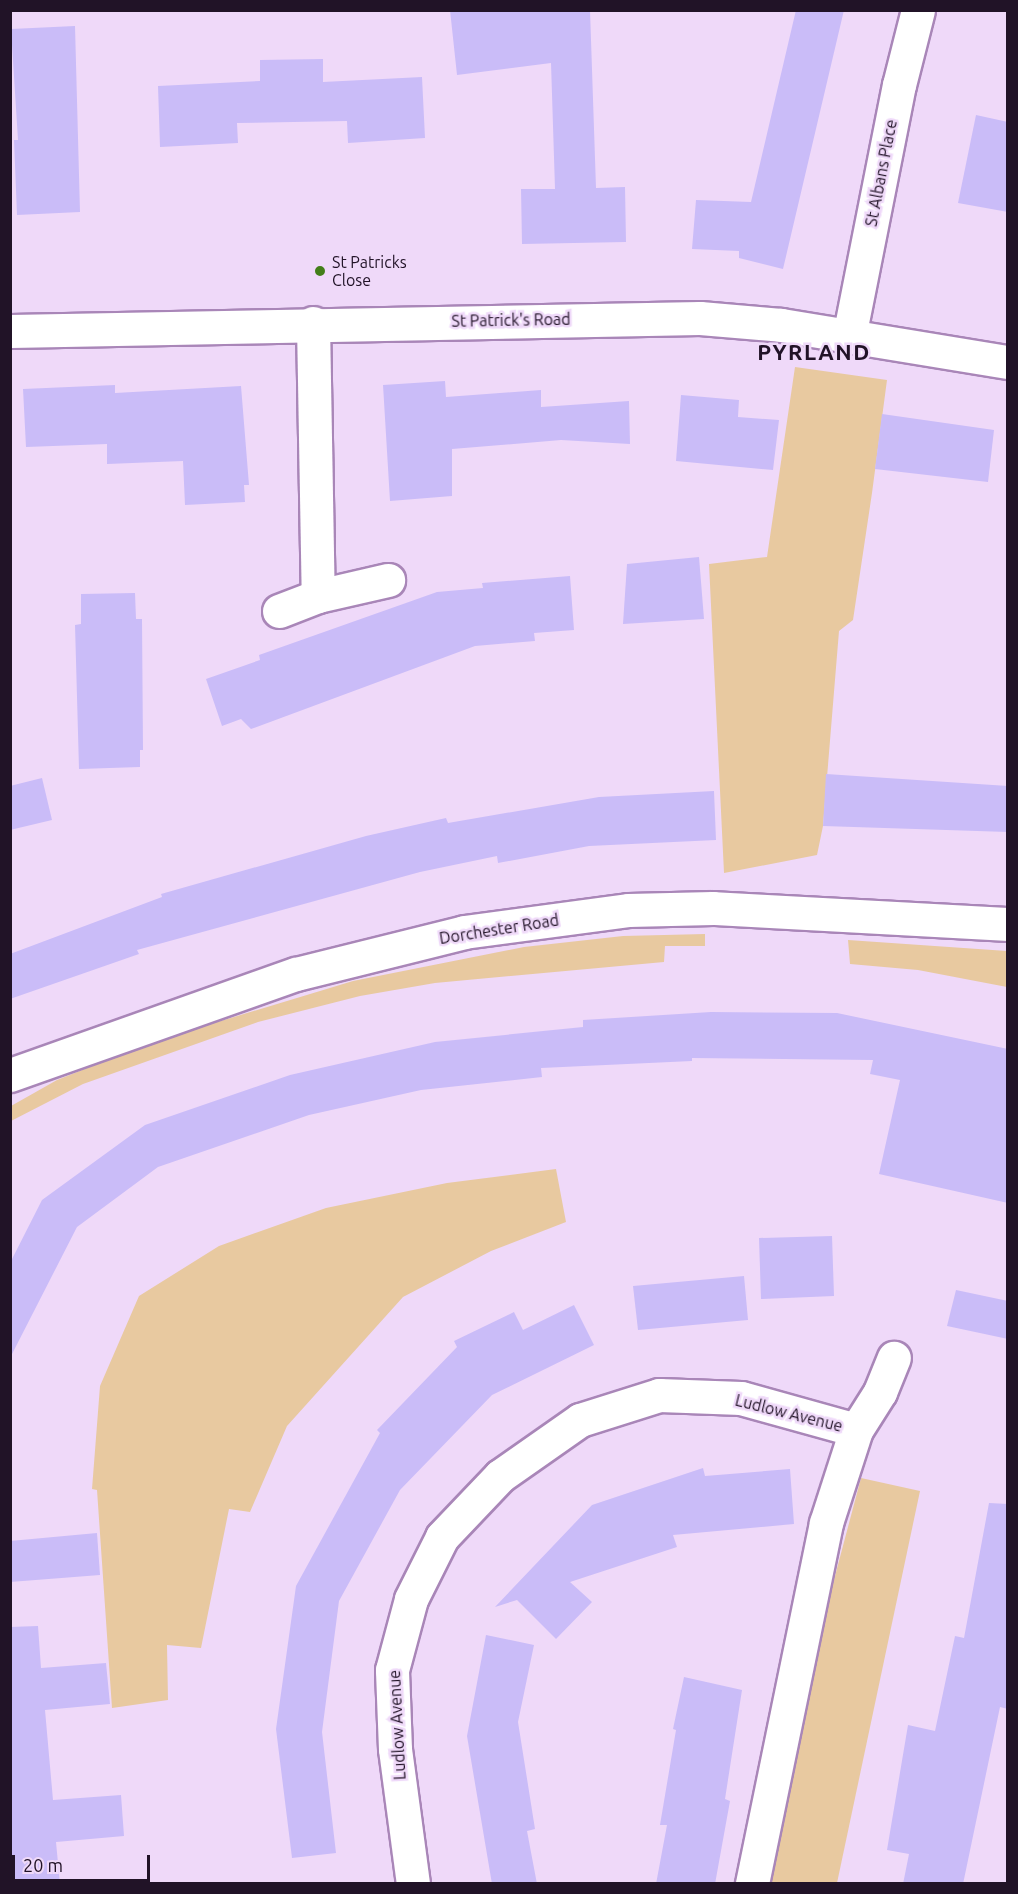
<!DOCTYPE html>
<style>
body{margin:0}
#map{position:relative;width:1018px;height:1894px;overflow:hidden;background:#efd9f9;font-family:Ubuntu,sans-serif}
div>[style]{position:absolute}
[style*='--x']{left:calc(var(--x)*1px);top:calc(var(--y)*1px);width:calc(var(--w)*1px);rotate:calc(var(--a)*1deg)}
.green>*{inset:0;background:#e8c9a0}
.building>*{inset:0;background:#cabcf8}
.roads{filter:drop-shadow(2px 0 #a986b8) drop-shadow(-2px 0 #a986b8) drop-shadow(0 2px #a986b8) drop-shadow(0 -2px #a986b8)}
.minor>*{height:33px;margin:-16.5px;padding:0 16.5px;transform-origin:16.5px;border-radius:16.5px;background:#fff}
.dots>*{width:16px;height:16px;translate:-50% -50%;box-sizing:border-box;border:3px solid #efd9f9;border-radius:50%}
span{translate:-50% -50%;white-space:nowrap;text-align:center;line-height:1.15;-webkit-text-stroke:5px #efd9f9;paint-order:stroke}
.street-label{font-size:16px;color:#211327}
.poi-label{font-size:16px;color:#211327}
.left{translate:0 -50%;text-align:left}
.district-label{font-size:22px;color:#211327;font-weight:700;letter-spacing:1.5px}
.frame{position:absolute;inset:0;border:12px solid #211327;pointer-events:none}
.scale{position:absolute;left:12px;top:1855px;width:138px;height:27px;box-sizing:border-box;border:3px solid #211327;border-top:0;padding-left:8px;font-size:18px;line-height:21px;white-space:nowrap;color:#211327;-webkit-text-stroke:4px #efd9f9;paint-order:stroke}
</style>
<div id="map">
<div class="green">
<div style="clip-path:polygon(795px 367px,887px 380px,872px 493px,853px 620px,839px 631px,823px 826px,817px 855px,724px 873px,709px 564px,767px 557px)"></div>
<div style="clip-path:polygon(705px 934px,705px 946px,665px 946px,664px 962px,435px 983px,360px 996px,258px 1022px,83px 1084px,11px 1121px,11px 1106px,57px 1080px,158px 1040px,353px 981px,524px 947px,623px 936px)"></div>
<div style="clip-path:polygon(848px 940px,1007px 951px,1007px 987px,918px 970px,850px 964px)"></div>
<div style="clip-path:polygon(556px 1169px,566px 1222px,491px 1251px,403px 1297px,287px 1426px,250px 1512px,229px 1509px,201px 1648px,167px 1645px,168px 1700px,112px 1708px,97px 1490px,92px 1489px,100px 1386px,139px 1296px,219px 1246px,326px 1208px,447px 1183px)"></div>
<div style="clip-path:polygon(861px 1478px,920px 1491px,837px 1883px,770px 1883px,827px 1606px)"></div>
</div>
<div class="building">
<div style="clip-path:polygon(450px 10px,590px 10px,596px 188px,625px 187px,626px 242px,522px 244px,521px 189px,555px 189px,551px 63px,457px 75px)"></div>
<div style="clip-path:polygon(796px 10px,844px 10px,783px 269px,739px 258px,739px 251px,692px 249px,696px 200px,751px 202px)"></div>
<div style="clip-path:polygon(75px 26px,80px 212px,17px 215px,14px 140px,18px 140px,11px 29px)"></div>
<div style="clip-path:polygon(323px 59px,323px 82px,422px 77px,425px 138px,348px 143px,347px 121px,237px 123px,238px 143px,160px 147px,158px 86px,260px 81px,260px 60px)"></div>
<div style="clip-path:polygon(976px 115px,1008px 122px,1008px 212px,958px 203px)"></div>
<div style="clip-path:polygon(445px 381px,446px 397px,541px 390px,541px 407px,629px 401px,630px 444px,561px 440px,452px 449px,452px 496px,390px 501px,383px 385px)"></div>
<div style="clip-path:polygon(115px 385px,115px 393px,241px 386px,249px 485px,244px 485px,245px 502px,185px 505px,183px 461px,107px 464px,107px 444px,26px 447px,23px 389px)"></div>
<div style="clip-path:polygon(681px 395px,739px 400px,738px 417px,779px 420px,773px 470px,676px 461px)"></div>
<div style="clip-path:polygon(882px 414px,994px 430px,988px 482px,875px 469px)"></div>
<div style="clip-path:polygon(699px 557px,704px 619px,623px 624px,627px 564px)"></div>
<div style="clip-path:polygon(570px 576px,574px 630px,534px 633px,535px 641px,475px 646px,251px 729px,241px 719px,222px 726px,206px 679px,260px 660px,259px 655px,437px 592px,483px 588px,482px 583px)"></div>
<div style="clip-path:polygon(135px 593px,136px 619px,142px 619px,143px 750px,140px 750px,140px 767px,79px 769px,75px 625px,81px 624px,81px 594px)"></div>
<div style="clip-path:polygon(826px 774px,1008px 786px,1008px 832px,823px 826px)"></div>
<div style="clip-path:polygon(42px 778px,52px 820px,10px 830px,10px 786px)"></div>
<div style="clip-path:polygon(714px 791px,716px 840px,589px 846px,498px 863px,497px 856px,420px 872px,137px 950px,139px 954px,10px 999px,10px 954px,162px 897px,161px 894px,366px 836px,446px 818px,448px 823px,599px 797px)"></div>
<div style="clip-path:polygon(711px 1012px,837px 1013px,1008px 1049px,1008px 1203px,879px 1174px,900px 1080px,870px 1074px,873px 1060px,692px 1058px,692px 1061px,541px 1068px,542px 1077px,421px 1090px,309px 1115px,158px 1167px,77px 1227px,10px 1358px,10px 1263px,42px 1200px,145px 1125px,290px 1075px,435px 1042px,583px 1027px,583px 1020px)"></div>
<div style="clip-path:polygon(832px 1236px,834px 1296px,761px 1299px,759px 1238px)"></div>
<div style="clip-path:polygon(744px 1276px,748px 1320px,638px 1330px,633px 1286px)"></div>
<div style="clip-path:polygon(956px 1290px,1008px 1301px,1008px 1339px,947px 1326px)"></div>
<div style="clip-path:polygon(574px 1305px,594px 1345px,492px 1395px,400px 1490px,339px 1601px,322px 1732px,336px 1853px,292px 1858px,276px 1729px,296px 1586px,380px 1433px,377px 1430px,457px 1347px,454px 1341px,514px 1312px,523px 1330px)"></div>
<div style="clip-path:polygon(703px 1468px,705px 1476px,790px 1469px,794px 1524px,673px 1535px,677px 1547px,570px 1582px,592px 1602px,556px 1639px,517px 1600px,495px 1607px,592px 1505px)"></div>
<div style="clip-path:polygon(989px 1503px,1008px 1504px,1008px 1709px,1000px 1707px,963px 1884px,903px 1884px,909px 1854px,887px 1850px,908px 1725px,935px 1731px,955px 1636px,964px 1638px)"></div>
<div style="clip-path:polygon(97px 1533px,100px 1575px,10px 1582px,10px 1541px)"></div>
<div style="clip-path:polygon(38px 1626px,41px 1668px,106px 1663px,110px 1704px,45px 1710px,53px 1800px,121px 1795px,124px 1836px,56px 1842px,60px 1884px,10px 1884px,10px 1627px)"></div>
<div style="clip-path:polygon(486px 1635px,534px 1645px,518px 1722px,535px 1829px,527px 1831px,537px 1884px,492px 1884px,467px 1736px)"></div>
<div style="clip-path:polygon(684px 1677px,742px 1690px,725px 1799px,730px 1801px,715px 1884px,656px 1884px,667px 1825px,660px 1825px,676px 1730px,673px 1729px)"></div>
</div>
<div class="roads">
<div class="minor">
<div style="--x:313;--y:323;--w:273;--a:89"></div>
<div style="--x:10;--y:331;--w:690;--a:-1.08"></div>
<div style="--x:700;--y:318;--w:81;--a:4.9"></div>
<div style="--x:781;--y:325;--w:230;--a:9.3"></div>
<div style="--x:849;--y:337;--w:257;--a:-78.8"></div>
<div style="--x:899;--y:85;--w:77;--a:-75.8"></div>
<div style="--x:279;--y:611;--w:42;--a:-21"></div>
<div style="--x:318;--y:596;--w:72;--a:-12.9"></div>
<div style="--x:10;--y:1075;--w:303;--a:-19.5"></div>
<div style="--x:296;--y:974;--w:173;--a:-14"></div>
<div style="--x:464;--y:932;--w:165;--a:-7.6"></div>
<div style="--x:628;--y:910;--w:85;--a:-1.3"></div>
<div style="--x:713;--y:908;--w:295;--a:3.1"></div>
<div style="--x:856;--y:1430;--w:45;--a:-57.7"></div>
<div style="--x:880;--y:1392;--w:37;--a:-68"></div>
<div style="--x:413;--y:1884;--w:136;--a:-97.6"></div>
<div style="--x:395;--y:1749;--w:79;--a:-92.2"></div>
<div style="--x:392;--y:1670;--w:73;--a:-75"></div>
<div style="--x:411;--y:1599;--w:69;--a:-63.4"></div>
<div style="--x:442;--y:1537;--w:84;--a:-46.4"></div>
<div style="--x:500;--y:1476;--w:98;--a:-35"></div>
<div style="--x:580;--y:1420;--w:83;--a:-17.6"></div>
<div style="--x:659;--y:1395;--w:82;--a:2.1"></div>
<div style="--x:741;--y:1398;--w:119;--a:15.5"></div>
<div style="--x:856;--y:1430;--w:98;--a:107.9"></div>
<div style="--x:826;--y:1523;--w:369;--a:101.6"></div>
</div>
</div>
<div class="dots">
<div style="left:320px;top:271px;background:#427e19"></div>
</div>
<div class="street-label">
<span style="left:881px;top:173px;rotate:-79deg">St Albans Place</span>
<span style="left:511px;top:320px;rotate:-1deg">St Patrick's Road</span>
<span style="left:499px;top:929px;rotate:-9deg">Dorchester Road</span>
<span style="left:789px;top:1413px;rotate:14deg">Ludlow Avenue</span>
<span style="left:397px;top:1725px;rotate:-93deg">Ludlow Avenue</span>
</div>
<div class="poi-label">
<span class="left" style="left:332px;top:271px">St Patricks<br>Close</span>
</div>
<div class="district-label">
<span style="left:814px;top:352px">PYRLAND</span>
</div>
<div class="frame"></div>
<div class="scale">20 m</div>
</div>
